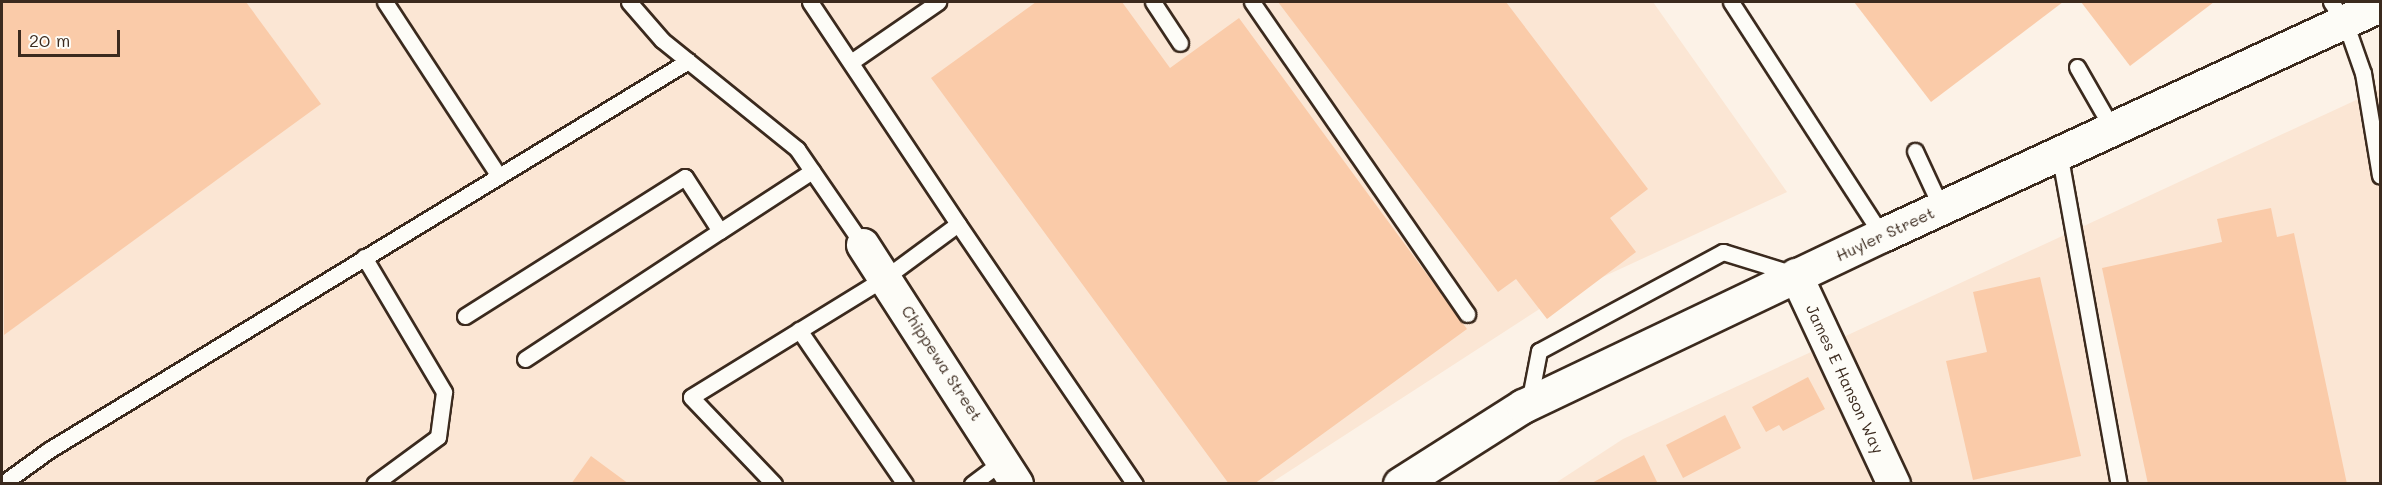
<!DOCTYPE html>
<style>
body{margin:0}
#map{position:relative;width:2382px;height:485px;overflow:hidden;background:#fcf2e7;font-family:Mali,sans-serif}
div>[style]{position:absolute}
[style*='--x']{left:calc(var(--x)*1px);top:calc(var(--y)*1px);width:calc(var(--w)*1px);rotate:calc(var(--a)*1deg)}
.built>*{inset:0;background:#fbe6d4}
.building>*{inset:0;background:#facba9}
.roads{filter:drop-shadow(2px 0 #3b2a1e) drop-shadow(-2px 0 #3b2a1e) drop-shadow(0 2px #3b2a1e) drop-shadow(0 -2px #3b2a1e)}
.service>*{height:15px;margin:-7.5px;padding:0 7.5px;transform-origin:7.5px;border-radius:7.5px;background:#fdfcf7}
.minor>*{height:32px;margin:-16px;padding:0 16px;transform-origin:16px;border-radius:16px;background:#fdfcf7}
.tertiary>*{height:33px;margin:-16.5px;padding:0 16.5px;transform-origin:16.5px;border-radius:16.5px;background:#fdfcf7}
span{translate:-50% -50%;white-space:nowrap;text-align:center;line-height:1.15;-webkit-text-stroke:4.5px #fdfcf7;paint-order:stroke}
.street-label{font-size:16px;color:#3b2a1e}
.frame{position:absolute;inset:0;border:3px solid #3b2a1e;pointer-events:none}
.scale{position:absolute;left:18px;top:30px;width:102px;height:27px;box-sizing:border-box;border:3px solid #3b2a1e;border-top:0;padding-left:8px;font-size:18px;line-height:21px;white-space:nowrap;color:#3b2a1e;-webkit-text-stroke:4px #fdfcf7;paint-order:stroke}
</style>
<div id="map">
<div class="built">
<div style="clip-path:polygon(2px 2px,1653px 2px,1787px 192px,1555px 299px,1271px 483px,2px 483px)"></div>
<div style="clip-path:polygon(2380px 89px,2380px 483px,1554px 484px,1623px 439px)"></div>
</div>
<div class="building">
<div style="clip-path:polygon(2px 2px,246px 2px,321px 104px,4px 335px)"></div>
<div style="clip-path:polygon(1036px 2px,1122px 2px,1170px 68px,1239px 18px,1467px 329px,1254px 484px,1229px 484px,931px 78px)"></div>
<div style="clip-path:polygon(1278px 2px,1506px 2px,1648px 189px,1610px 218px,1636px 252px,1547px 319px,1516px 279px,1498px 292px)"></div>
<div style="clip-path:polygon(1854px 2px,2063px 2px,1931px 102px)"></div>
<div style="clip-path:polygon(2081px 2px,2214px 2px,2130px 66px)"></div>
<div style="clip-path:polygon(2271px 208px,2277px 237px,2294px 233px,2347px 484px,2148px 484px,2102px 268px,2222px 242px,2217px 219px)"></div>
<div style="clip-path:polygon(2040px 277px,2081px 456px,1973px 480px,1946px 361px,1987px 352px,1973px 292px)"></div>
<div style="clip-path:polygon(1808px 377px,1825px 409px,1783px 431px,1779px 425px,1766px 432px,1752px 407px)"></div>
<div style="clip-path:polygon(1725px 415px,1741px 448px,1683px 478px,1666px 445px)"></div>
<div style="clip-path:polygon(1644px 455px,1658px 484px,1590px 484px)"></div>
<div style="clip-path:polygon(591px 456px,629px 484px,571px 484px)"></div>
</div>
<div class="roads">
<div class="service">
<div style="--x:385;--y:2;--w:207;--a:56.8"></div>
<div style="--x:629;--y:2;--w:50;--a:49"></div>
<div style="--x:662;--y:40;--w:174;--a:38.9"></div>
<div style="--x:797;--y:149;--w:116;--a:55.5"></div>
<div style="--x:810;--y:2;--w:267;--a:56.3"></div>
<div style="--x:1153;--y:2;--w:49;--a:56.6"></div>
<div style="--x:1252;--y:2;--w:379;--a:55.4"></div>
<div style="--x:1731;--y:2;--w:278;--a:57.1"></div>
<div style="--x:2331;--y:2;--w:24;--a:55"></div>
<div style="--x:2345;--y:22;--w:54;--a:70.6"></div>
<div style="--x:2363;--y:73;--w:104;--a:80.6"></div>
<div style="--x:851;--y:62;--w:106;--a:-34.6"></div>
<div style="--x:2077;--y:67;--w:70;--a:60.2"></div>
<div style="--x:1915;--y:151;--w:62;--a:65.1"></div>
<div style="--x:2059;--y:152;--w:337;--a:79.8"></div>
<div style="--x:364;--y:257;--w:157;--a:59.3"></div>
<div style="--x:444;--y:392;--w:45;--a:97.6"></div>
<div style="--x:438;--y:437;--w:79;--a:143.7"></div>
<div style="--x:465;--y:316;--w:260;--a:-32.3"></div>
<div style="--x:685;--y:177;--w:64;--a:57.1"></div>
<div style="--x:720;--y:231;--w:110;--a:-33.1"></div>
<div style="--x:799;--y:330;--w:187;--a:55.5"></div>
<div style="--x:525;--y:359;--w:233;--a:-33.3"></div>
<div style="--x:1529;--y:403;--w:53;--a:-79.1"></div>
<div style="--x:1539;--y:351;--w:209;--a:-28.3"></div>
<div style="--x:1723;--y:252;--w:74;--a:17.2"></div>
<div style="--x:2;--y:484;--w:58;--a:-35.9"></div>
<div style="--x:49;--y:450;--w:748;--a:-31.33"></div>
<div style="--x:774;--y:484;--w:120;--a:-133.7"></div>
<div style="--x:691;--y:397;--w:229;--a:-31.6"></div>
<div style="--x:886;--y:277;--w:89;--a:-36.4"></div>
<div style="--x:958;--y:224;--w:315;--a:55.8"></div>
<div style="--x:972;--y:484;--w:40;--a:-37"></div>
</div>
<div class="minor">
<div style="--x:863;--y:245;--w:284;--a:57.2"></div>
<div style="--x:1796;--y:275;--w:231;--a:64.9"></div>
</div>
<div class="tertiary">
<div style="--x:1400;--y:484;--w:146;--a:-32.4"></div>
<div style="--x:1523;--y:406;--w:398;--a:-25.5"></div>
<div style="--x:1882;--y:235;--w:549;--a:-24.79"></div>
</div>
</div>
<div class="street-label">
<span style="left:1885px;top:234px;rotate:-25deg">Huyler Street</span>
<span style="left:942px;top:363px;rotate:57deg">Chippewa Street</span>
<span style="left:1845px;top:379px;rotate:65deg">James E Hanson Way</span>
</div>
<div class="frame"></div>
<div class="scale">20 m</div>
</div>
